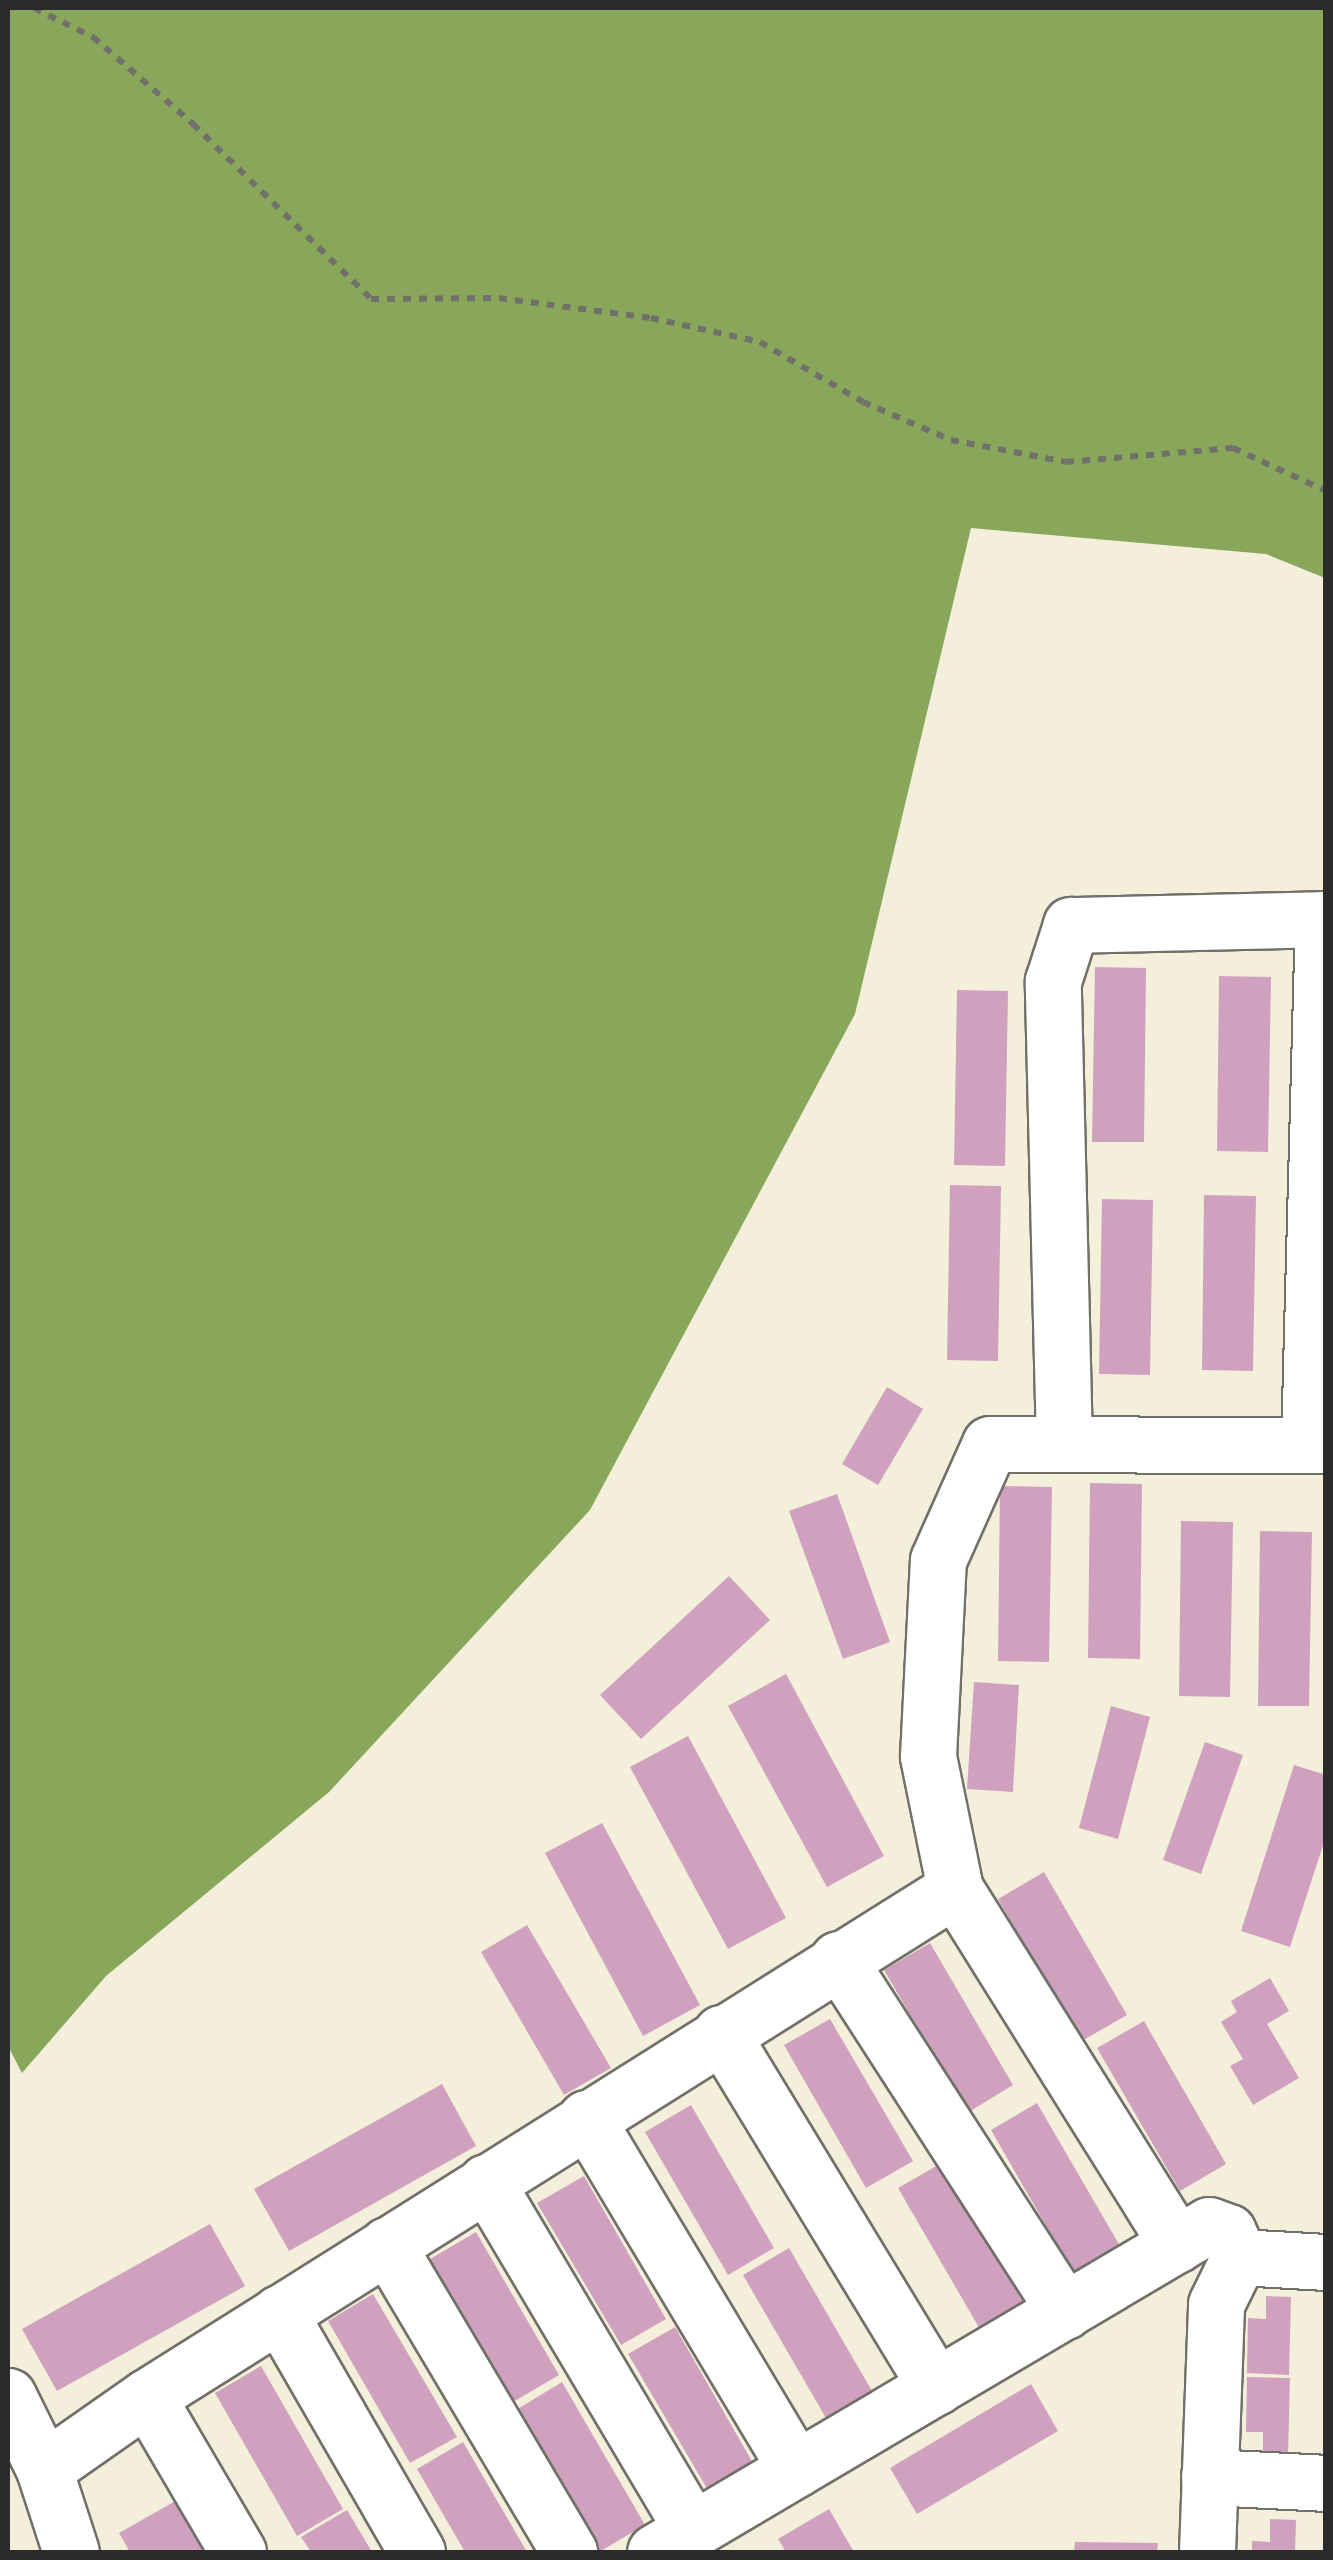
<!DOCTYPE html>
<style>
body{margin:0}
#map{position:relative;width:1333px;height:2560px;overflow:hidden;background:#f3efdb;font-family:Delius,sans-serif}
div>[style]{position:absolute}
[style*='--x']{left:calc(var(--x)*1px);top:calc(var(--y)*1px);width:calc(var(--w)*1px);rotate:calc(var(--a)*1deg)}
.forest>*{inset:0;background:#88a75b}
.building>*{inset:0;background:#cfa1be}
.path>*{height:6px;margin-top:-3px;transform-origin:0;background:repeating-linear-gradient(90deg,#717069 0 8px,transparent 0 16px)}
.roads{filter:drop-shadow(2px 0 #717069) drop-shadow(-2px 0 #717069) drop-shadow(0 2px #717069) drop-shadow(0 -2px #717069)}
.minor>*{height:55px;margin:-27.5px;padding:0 27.5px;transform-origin:27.5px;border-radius:27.5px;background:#fff}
span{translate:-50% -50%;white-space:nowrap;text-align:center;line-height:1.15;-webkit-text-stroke:8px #fdfcf7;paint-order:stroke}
.frame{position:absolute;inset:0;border:10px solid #2b2b2b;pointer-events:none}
</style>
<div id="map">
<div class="forest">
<div style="clip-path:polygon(8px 8px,1326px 8px,1325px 578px,1266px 554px,971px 528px,855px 1014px,590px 1510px,329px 1792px,106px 1976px,22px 2073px,8px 2046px)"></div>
</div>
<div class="building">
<div style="clip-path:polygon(1095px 967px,1146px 968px,1144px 1142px,1092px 1142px)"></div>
<div style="clip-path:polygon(1219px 976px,1271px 977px,1268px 1152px,1217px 1151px)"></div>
<div style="clip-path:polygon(957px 990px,1008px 991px,1005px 1166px,954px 1165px)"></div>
<div style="clip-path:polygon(950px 1185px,1001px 1186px,998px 1361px,947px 1360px)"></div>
<div style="clip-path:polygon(1204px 1195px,1256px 1196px,1253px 1371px,1202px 1370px)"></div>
<div style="clip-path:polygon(1102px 1199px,1153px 1200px,1150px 1375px,1099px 1374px)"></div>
<div style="clip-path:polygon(887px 1387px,923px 1409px,878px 1485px,842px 1464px)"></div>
<div style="clip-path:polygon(1090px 1483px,1142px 1484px,1140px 1659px,1088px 1658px)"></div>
<div style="clip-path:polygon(1000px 1486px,1052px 1487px,1049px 1662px,998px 1661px)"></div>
<div style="clip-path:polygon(837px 1494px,890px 1642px,843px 1659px,789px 1511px)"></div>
<div style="clip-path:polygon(1181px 1521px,1233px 1522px,1230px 1697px,1179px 1696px)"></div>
<div style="clip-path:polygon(1260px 1531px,1312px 1532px,1309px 1706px,1258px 1706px)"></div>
<div style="clip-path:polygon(729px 1576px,770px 1620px,641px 1739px,600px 1695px)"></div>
<div style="clip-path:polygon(786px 1674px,884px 1856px,827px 1887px,728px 1706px)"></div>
<div style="clip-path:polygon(974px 1682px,1019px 1685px,1013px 1792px,967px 1789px)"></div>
<div style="clip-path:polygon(1111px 1706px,1150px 1717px,1118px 1839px,1079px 1828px)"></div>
<div style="clip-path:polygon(688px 1736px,786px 1918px,728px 1949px,630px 1767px)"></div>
<div style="clip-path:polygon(1205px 1742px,1243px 1755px,1201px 1874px,1163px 1860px)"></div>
<div style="clip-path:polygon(1294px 1765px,1326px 1775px,1326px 1836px,1290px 1947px,1241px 1931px)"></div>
<div style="clip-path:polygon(602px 1823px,700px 2005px,643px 2036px,545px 1853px)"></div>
<div style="clip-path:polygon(1044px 1872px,1127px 2015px,1080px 2042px,998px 1899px)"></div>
<div style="clip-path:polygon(527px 1925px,611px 2068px,564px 2095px,481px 1952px)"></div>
<div style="clip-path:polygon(930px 1943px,1013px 2085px,967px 2113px,884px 1970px)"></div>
<div style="clip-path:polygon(1270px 1978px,1289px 2011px,1267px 2024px,1299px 2078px,1253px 2105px,1230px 2066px,1243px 2059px,1221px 2022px,1237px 2012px,1231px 2001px)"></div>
<div style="clip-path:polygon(830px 2019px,913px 2161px,866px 2188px,784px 2045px)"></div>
<div style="clip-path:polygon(1144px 2021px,1226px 2164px,1180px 2191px,1097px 2048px)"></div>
<div style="clip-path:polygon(442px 2084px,476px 2146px,289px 2251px,254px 2189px)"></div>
<div style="clip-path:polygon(1037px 2103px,1120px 2246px,1073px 2273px,991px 2130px)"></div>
<div style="clip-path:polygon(691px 2105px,774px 2248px,728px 2275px,645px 2132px)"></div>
<div style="clip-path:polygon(945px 2161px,1027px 2304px,981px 2331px,898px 2188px)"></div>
<div style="clip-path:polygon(584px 2176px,666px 2319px,621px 2345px,537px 2203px)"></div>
<div style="clip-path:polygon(210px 2224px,245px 2286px,57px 2391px,22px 2329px)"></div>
<div style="clip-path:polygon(476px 2232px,559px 2375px,513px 2402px,430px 2259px)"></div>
<div style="clip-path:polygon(789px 2248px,872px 2391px,826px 2418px,743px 2275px)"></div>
<div style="clip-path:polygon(373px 2294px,457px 2437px,410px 2463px,328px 2321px)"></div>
<div style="clip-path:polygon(1266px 2296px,1291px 2297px,1289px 2375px,1247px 2373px,1248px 2318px,1266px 2319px)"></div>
<div style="clip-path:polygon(675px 2327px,757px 2470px,712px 2497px,628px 2354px)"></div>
<div style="clip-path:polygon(261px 2366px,343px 2509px,297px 2536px,215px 2393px)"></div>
<div style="clip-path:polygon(1247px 2377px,1290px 2378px,1288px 2456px,1263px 2455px,1263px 2432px,1246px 2432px)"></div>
<div style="clip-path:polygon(562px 2382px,645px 2525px,599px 2552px,516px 2410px)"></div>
<div style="clip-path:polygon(1031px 2384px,1058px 2431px,917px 2514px,890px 2468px)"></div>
<div style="clip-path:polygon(463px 2442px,527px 2552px,465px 2552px,417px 2469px)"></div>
<div style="clip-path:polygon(186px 2495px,218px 2552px,130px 2552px,119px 2533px)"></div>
<div style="clip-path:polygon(829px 2509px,854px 2552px,786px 2552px,778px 2539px)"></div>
<div style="clip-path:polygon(347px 2510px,372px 2552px,311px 2552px,301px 2537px)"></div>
<div style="clip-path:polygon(1270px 2519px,1296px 2520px,1295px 2552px,1252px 2552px,1252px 2541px,1270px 2542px)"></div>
<div style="clip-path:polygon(1075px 2542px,1158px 2543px,1157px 2552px,1074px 2552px)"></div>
</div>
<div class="path">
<div style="--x:34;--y:8;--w:66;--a:26.2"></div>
<div style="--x:93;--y:37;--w:133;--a:41"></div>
<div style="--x:193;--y:124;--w:250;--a:44.5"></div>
<div style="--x:371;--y:299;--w:128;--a:-0.4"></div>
<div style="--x:499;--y:298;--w:153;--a:7.5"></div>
<div style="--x:651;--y:318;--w:112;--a:12.4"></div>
<div style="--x:760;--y:342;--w:119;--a:30.2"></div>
<div style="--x:863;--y:402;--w:96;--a:23.4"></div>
<div style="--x:951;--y:440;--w:117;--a:10.8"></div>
<div style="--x:1066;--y:462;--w:168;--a:-4.8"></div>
<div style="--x:1233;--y:448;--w:102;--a:24.8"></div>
</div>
<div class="roads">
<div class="minor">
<div style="--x:1064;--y:1444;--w:463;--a:-91.4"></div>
<div style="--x:1053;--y:981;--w:59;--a:-72.2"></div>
<div style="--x:1071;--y:925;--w:255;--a:-1.3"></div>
<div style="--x:1309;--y:1445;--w:526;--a:-88.48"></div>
<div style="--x:955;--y:1889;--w:136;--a:-101.5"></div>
<div style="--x:928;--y:1756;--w:196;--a:-87.1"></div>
<div style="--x:938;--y:1560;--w:127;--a:-65.9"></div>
<div style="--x:990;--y:1444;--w:336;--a:0.2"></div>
<div style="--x:838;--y:1959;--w:419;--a:57.2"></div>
<div style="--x:721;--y:2033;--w:414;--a:58.7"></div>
<div style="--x:586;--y:2118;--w:409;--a:59.1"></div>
<div style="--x:486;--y:2182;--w:406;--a:59.3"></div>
<div style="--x:387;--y:2245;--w:357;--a:59.3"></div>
<div style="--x:279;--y:2313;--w:276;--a:60"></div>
<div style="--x:8;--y:2396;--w:81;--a:63.7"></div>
<div style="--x:44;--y:2469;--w:87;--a:72"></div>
<div style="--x:147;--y:2397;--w:954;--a:-32.16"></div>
<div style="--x:955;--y:1889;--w:419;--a:58"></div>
<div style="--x:44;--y:2469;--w:126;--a:-35"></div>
<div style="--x:147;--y:2397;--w:180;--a:59.6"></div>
<div style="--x:1209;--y:2477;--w:117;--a:2.9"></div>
<div style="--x:655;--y:2552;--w:643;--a:-30.55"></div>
<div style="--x:1209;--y:2225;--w:20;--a:20"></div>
<div style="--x:1228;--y:2232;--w:27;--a:66"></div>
<div style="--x:1207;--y:2552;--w:248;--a:-87.9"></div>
<div style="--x:1216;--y:2304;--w:52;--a:-63.9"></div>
<div style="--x:1239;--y:2257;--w:87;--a:3.3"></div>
</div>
</div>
<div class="frame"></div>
</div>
